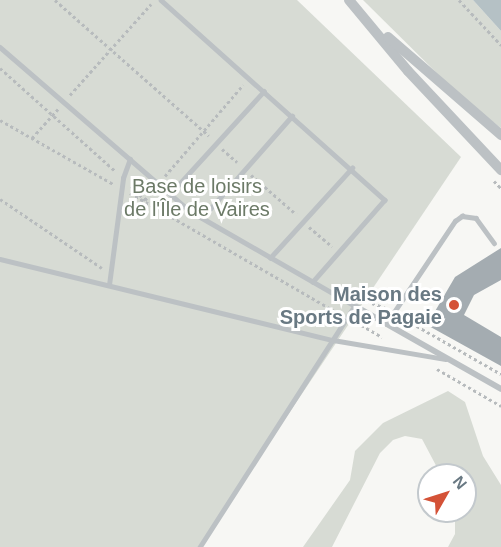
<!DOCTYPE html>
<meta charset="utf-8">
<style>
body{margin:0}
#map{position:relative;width:501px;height:547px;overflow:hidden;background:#f7f7f4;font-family:Helvetica,sans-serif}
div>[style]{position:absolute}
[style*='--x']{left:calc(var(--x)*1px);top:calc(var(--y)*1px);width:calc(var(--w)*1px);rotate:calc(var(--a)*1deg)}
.green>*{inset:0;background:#d7dbd4}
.water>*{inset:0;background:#b5c1c5}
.building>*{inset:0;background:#a4acb1}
.path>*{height:3px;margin-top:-1.5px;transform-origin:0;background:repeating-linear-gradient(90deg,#b7bbbd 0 3px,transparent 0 6px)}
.service>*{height:4.5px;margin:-2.25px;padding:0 2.25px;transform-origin:2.25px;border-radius:2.25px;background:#bcc1c4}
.minor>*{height:6px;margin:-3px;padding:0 3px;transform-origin:3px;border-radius:3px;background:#bcc1c4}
.tertiary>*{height:10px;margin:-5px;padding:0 5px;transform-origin:5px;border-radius:5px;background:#bcc1c4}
.dots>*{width:16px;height:16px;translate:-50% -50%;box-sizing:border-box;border:3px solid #fff;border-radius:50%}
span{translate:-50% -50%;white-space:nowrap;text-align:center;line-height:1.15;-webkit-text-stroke:6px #fff;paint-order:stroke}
.park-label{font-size:20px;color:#6c7a67}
.poi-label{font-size:20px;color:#697983;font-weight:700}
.right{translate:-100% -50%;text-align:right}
.north{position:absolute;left:417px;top:463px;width:60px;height:60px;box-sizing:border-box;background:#fff;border:2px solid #c3c9cd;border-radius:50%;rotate:51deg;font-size:16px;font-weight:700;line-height:24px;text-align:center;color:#697983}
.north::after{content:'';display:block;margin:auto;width:21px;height:27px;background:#d45237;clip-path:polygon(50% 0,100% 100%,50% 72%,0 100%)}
</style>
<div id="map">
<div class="green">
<div style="clip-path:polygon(0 0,297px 0,461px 157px,199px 547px,0 547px)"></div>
<div style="clip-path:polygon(363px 0,473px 0,501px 31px,501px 128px,462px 98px)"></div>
<div style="clip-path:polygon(448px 391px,465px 402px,483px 456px,501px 485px,501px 547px,448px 547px,455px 534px,455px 511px,465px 511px,465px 475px,441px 475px,422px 439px,405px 436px,393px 440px,380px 453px,332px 547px,303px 547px,350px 480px,355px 451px,383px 423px)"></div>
</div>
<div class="water">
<div style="clip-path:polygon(473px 0,501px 0,501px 31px)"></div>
</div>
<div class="building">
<div style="clip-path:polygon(501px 248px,501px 280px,474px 295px,464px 315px,501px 337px,501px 366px,427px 325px,455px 277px)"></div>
</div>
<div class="path">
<div style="--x:55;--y:0;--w:205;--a:41.4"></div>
<div style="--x:459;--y:0;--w:62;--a:47"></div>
<div style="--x:0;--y:68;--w:154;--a:41.8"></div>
<div style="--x:70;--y:95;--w:122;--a:-48.3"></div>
<div style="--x:0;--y:120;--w:130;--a:29.5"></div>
<div style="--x:32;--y:138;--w:39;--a:-48"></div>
<div style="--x:222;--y:149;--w:20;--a:41"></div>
<div style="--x:251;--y:175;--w:60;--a:40.9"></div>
<div style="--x:165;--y:176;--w:120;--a:-49.4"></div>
<div style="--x:494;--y:181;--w:10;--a:45"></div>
<div style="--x:131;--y:186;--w:20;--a:45"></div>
<div style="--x:145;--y:200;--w:13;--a:-51"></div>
<div style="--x:130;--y:193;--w:242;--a:30"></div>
<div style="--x:0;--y:199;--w:123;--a:34.1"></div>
<div style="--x:309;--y:227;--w:30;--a:40"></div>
<div style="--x:372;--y:303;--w:14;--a:21"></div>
<div style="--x:401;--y:317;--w:115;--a:29.7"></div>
<div style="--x:356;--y:322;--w:30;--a:30"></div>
<div style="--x:437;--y:369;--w:74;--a:30"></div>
</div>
<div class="service">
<div style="--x:161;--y:0;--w:300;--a:41.8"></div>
<div style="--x:385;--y:200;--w:109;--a:131.3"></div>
<div style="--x:0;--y:47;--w:251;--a:40.8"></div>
<div style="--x:190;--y:211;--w:190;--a:29.9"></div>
<div style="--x:355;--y:306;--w:287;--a:122.7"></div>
<div style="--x:170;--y:194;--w:139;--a:-47.6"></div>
<div style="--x:202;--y:218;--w:136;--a:-48.6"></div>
<div style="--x:270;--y:258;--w:122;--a:-47.7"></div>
<div style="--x:0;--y:259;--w:343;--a:13.7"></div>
<div style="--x:333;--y:340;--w:114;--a:9.6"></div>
<div style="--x:109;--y:285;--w:108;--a:-82.5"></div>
<div style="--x:123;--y:178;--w:20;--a:-70"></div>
<div style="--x:386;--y:324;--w:124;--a:-56.2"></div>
<div style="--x:455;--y:221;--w:9;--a:-36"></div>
<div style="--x:462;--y:216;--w:14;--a:8"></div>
<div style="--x:476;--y:218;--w:31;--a:54"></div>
</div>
<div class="minor">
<div style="--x:355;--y:306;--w:168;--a:29.6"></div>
</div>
<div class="tertiary">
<div style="--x:349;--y:0;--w:92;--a:50.3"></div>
<div style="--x:408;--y:71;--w:136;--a:46.8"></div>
<div style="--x:388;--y:37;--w:150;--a:40.9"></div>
</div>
<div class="dots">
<div style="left:454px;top:305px;background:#d45237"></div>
</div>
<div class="park-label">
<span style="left:197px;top:198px">Base de loisirs<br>de l'Île de Vaires</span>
</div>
<div class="poi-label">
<span class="right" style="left:442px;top:306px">Maison des<br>Sports de Pagaie</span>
</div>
<div class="north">N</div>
</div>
